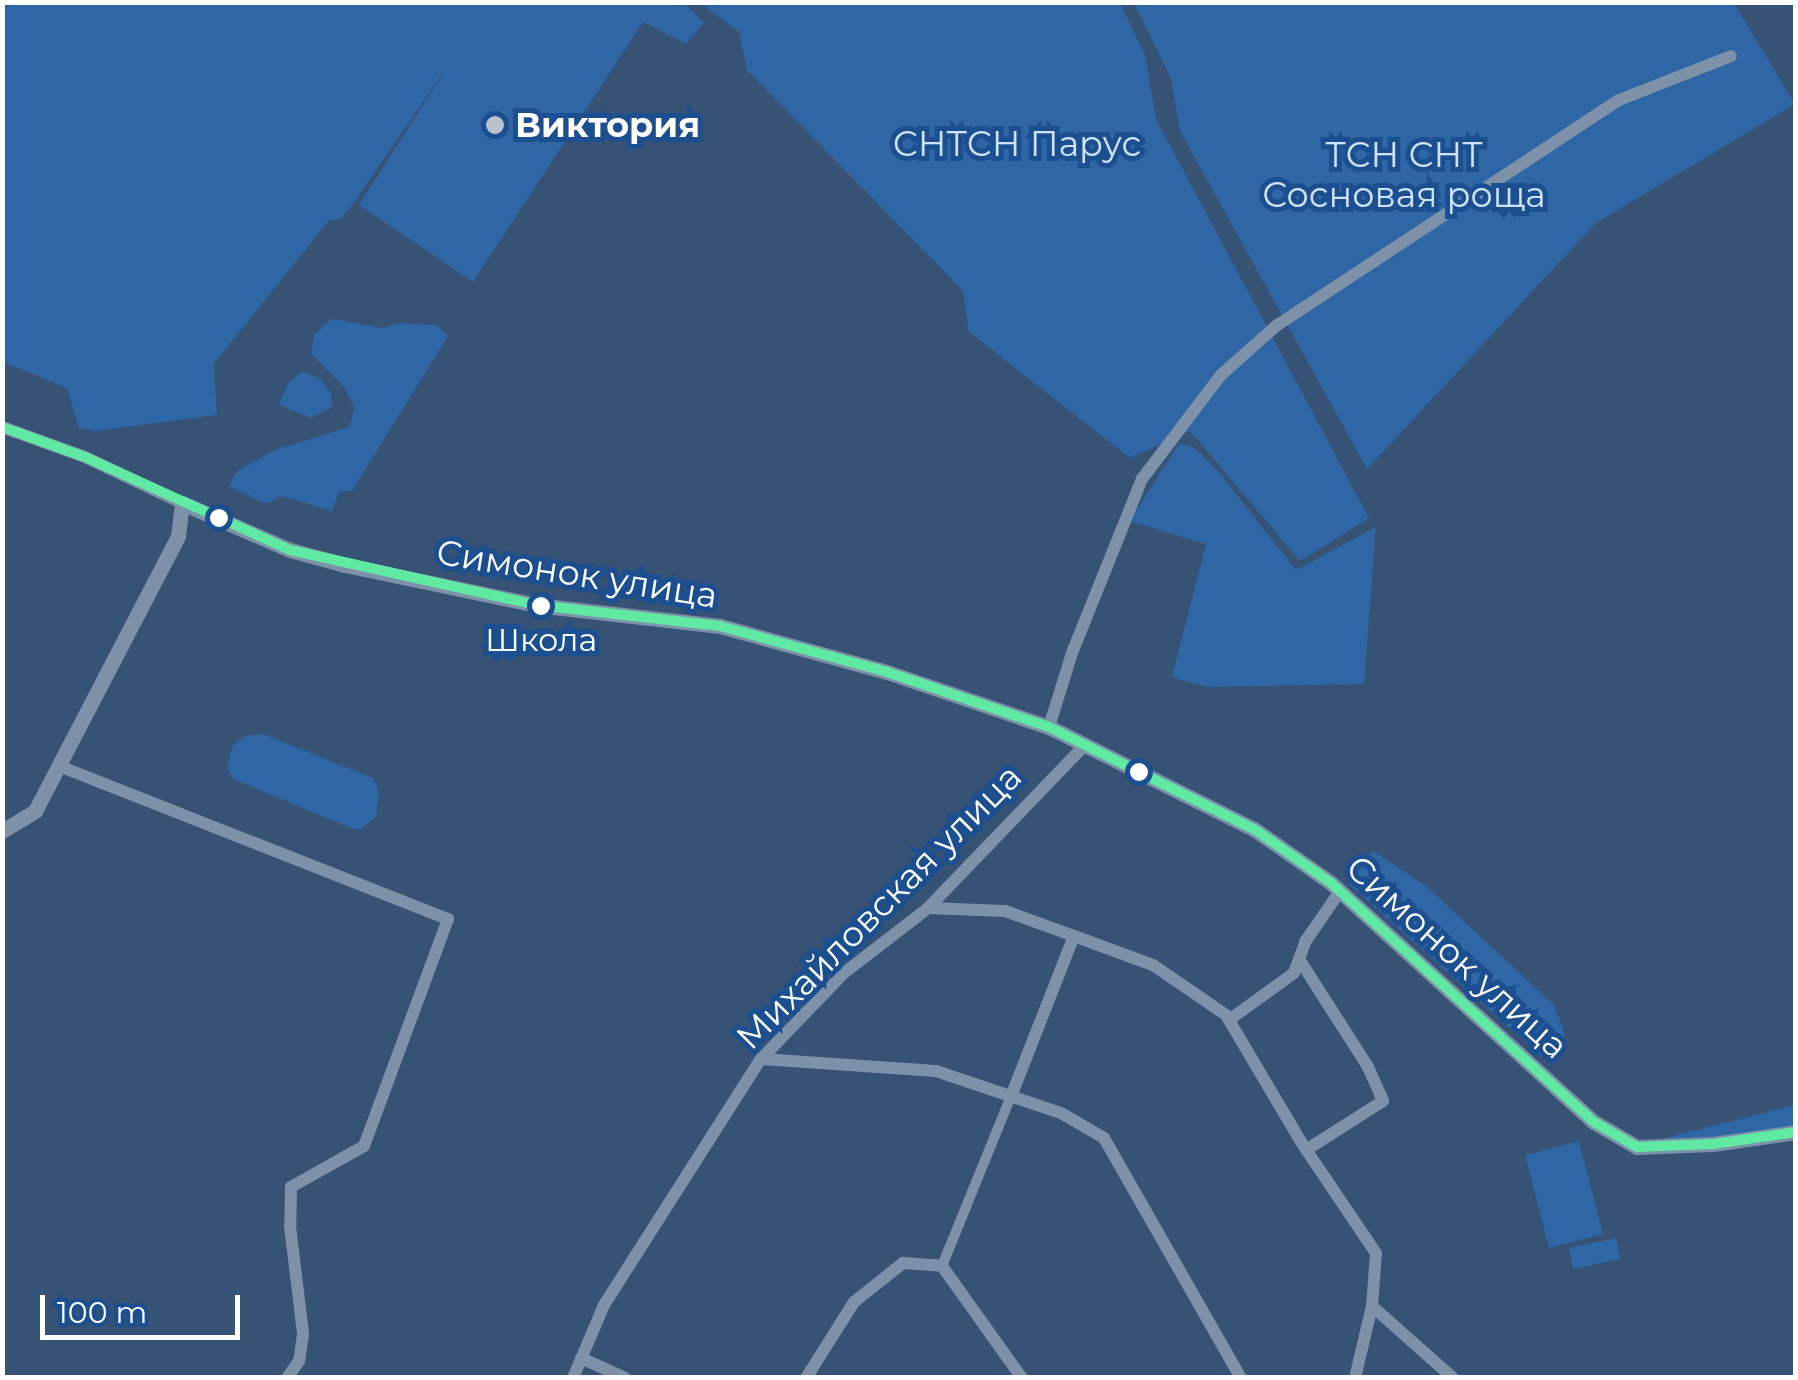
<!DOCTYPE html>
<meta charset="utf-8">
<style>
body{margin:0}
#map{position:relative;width:1798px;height:1380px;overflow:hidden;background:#365274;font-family:Montserrat,sans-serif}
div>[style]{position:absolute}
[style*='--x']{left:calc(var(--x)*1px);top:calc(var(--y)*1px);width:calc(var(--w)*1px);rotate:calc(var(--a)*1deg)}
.green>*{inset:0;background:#2f66a5}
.pedestrian>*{height:10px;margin:-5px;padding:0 5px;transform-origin:5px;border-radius:5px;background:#7d92a8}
.minor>*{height:12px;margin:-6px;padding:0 6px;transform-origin:6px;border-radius:6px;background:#7d92a8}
.tertiary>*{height:15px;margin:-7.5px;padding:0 7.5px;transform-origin:7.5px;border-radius:7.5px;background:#7d92a8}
.bus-1>*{height:10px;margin:-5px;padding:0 5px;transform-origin:5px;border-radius:5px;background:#60e9a3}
.dots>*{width:28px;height:28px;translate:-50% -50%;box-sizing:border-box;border:5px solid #1b4f8f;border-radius:50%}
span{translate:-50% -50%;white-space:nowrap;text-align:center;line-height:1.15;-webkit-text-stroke:10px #1b4f8f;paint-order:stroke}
.bus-label{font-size:32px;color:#fff}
.poi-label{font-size:35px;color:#fff;font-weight:700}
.left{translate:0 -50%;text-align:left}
.park-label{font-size:35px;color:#cfe3fa}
.street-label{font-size:35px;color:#fff}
.frame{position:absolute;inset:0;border:5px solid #fff;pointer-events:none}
.scale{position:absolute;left:40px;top:1295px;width:200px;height:45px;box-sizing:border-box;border:5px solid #fff;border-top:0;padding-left:12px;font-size:30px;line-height:35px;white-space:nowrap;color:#fff;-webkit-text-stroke:8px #1b4f8f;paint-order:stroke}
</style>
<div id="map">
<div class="green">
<div style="clip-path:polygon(683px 2px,704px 23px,686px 44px,643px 22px,473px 282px,359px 205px,447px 67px,355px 201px,340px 220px,329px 220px,214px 364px,217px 415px,96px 431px,79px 428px,67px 388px,3px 362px,3px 3px)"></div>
<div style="clip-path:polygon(700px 3px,1120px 3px,1145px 55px,1156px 119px,1369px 518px,1300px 561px,1190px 431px,1130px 458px,969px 332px,963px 291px,747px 70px,739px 32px)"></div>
<div style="clip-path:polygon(1134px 3px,1734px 3px,1795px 104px,1596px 223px,1367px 469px,1180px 131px,1171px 78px)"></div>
<div style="clip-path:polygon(331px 319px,384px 328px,397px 323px,437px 325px,448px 336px,352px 491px,339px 491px,332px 511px,282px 496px,266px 504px,229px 486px,237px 471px,277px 449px,350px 427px,354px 406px,344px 387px,311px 354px,314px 335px)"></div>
<div style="clip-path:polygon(301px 372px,320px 378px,331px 393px,332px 407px,311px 418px,279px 405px,287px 385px)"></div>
<div style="clip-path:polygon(1179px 443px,1195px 448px,1218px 471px,1296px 570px,1376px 527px,1364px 684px,1206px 687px,1172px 677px,1206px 544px,1130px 521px)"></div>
<div style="clip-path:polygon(263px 734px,373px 778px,379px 792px,376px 817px,361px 829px,353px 829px,233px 779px,227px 768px,232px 747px,244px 736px)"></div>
<div style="clip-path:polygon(1373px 851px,1425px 885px,1554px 1005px,1565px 1034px,1557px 1047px,1542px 1057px,1348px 883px)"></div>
<div style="clip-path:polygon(1795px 1105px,1795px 1128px,1660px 1145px,1661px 1139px)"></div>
<div style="clip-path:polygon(1579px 1141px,1603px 1234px,1549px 1248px,1525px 1155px)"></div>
<div style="clip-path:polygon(1616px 1238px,1620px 1259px,1573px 1269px,1569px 1248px)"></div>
</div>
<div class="pedestrian">
<div style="--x:942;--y:1266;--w:186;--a:-67.9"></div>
</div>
<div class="minor">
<div style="--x:2;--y:427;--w:88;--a:19.9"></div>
<div style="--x:85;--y:457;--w:107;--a:25.4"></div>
<div style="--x:1049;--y:727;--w:77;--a:-72.7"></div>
<div style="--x:1072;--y:653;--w:188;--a:-68.1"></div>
<div style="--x:1142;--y:479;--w:131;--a:-52.8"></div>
<div style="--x:1221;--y:375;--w:74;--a:-41.7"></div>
<div style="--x:1276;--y:326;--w:411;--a:-33.4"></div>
<div style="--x:1619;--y:100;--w:120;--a:-21.4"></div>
<div style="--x:59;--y:766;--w:418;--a:21.5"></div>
<div style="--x:448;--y:919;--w:242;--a:110.3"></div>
<div style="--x:364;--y:1146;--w:84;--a:150.7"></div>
<div style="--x:291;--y:1187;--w:39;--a:91"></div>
<div style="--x:290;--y:1226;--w:109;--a:83.1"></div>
<div style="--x:303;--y:1334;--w:27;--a:98"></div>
<div style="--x:299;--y:1361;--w:21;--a:125"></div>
<div style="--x:928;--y:908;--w:77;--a:2.2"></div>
<div style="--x:1005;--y:911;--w:73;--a:19.9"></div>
<div style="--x:1074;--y:936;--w:84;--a:20.2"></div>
<div style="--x:1153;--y:965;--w:88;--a:34.4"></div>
<div style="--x:1226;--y:1015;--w:147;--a:59.4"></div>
<div style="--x:1301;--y:1142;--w:134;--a:56"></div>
<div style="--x:1376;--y:1253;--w:53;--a:94.3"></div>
<div style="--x:1372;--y:1306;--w:74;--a:103.3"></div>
<div style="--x:1299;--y:959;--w:128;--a:57.4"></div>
<div style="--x:1368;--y:1067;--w:37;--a:66"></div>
<div style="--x:1383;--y:1101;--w:91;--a:147.5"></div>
<div style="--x:1229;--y:1020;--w:80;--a:-35.9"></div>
<div style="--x:1294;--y:973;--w:33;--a:-70"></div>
<div style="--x:1305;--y:942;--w:62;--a:-55.5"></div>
<div style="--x:761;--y:1059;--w:175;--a:3.9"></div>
<div style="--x:936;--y:1071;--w:132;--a:18.6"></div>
<div style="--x:1061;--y:1113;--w:50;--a:30.2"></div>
<div style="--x:1104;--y:1138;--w:276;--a:60.3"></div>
<div style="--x:1012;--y:1094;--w:170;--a:-68.6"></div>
<div style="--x:1372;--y:1306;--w:108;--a:41.6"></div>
<div style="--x:581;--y:1358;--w:48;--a:24.4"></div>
<div style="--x:573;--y:1378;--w:79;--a:-67"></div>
<div style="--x:604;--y:1305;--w:292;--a:-57.5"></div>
<div style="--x:761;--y:1059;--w:120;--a:-46"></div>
<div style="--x:844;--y:973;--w:106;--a:-37.7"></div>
<div style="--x:928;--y:908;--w:226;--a:-46.1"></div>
<div style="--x:806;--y:1378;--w:90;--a:-57.7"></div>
<div style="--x:854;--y:1302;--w:63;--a:-38.5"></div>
<div style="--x:903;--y:1263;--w:39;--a:4"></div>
<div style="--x:942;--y:1266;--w:138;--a:54.5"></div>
</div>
<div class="tertiary">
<div style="--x:2;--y:831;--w:39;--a:-31"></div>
<div style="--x:35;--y:811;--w:310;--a:-62.5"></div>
<div style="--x:178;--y:536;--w:33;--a:-83"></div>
<div style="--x:182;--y:503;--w:118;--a:23.5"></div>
<div style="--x:290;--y:550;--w:57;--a:15.3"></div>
<div style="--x:345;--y:565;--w:195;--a:11.8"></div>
<div style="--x:536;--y:605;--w:185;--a:6.5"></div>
<div style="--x:720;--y:626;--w:173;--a:15.4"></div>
<div style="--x:887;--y:672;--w:171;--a:18.8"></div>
<div style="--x:1049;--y:727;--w:229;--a:26.5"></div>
<div style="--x:1254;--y:829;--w:94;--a:35"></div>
<div style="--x:1331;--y:883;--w:355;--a:42.3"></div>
<div style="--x:1594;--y:1122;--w:50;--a:30.2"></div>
<div style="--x:1637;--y:1147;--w:76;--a:-2.3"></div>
<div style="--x:1713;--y:1144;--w:84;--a:-8.2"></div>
</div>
<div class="bus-1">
<div style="--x:2;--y:427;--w:88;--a:19.9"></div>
<div style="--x:85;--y:457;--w:225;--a:24.4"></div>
<div style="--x:290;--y:550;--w:252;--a:12.6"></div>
<div style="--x:536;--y:605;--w:185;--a:6.5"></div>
<div style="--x:720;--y:626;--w:173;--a:15.4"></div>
<div style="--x:887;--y:672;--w:171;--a:18.8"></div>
<div style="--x:1049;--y:727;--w:229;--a:26.5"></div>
<div style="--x:1254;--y:829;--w:94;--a:35"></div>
<div style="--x:1331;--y:883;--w:355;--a:42.3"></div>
<div style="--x:1594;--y:1122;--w:50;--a:30.2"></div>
<div style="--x:1637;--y:1147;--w:76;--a:-2.3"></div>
<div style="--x:1713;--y:1144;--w:84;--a:-8.2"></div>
</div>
<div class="dots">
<div style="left:495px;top:125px;background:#b9c2ce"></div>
<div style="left:219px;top:518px;background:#fff"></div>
<div style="left:541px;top:606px;background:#fff"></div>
<div style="left:1139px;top:772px;background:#fff"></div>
</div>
<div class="bus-label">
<span style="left:541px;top:640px">Школа</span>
</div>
<div class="poi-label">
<span class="left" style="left:515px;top:125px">Виктория</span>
</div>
<div class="park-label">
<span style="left:1017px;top:144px">СНТСН Парус</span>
<span style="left:1404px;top:175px">ТСН СНТ<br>Сосновая роща</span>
</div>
<div class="street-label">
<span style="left:577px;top:574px;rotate:9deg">Симонок улица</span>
<span style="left:879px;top:907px;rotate:-45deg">Михайловская улица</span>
<span style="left:1457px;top:957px;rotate:42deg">Симонок улица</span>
</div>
<div class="frame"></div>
<div class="scale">100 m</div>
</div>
